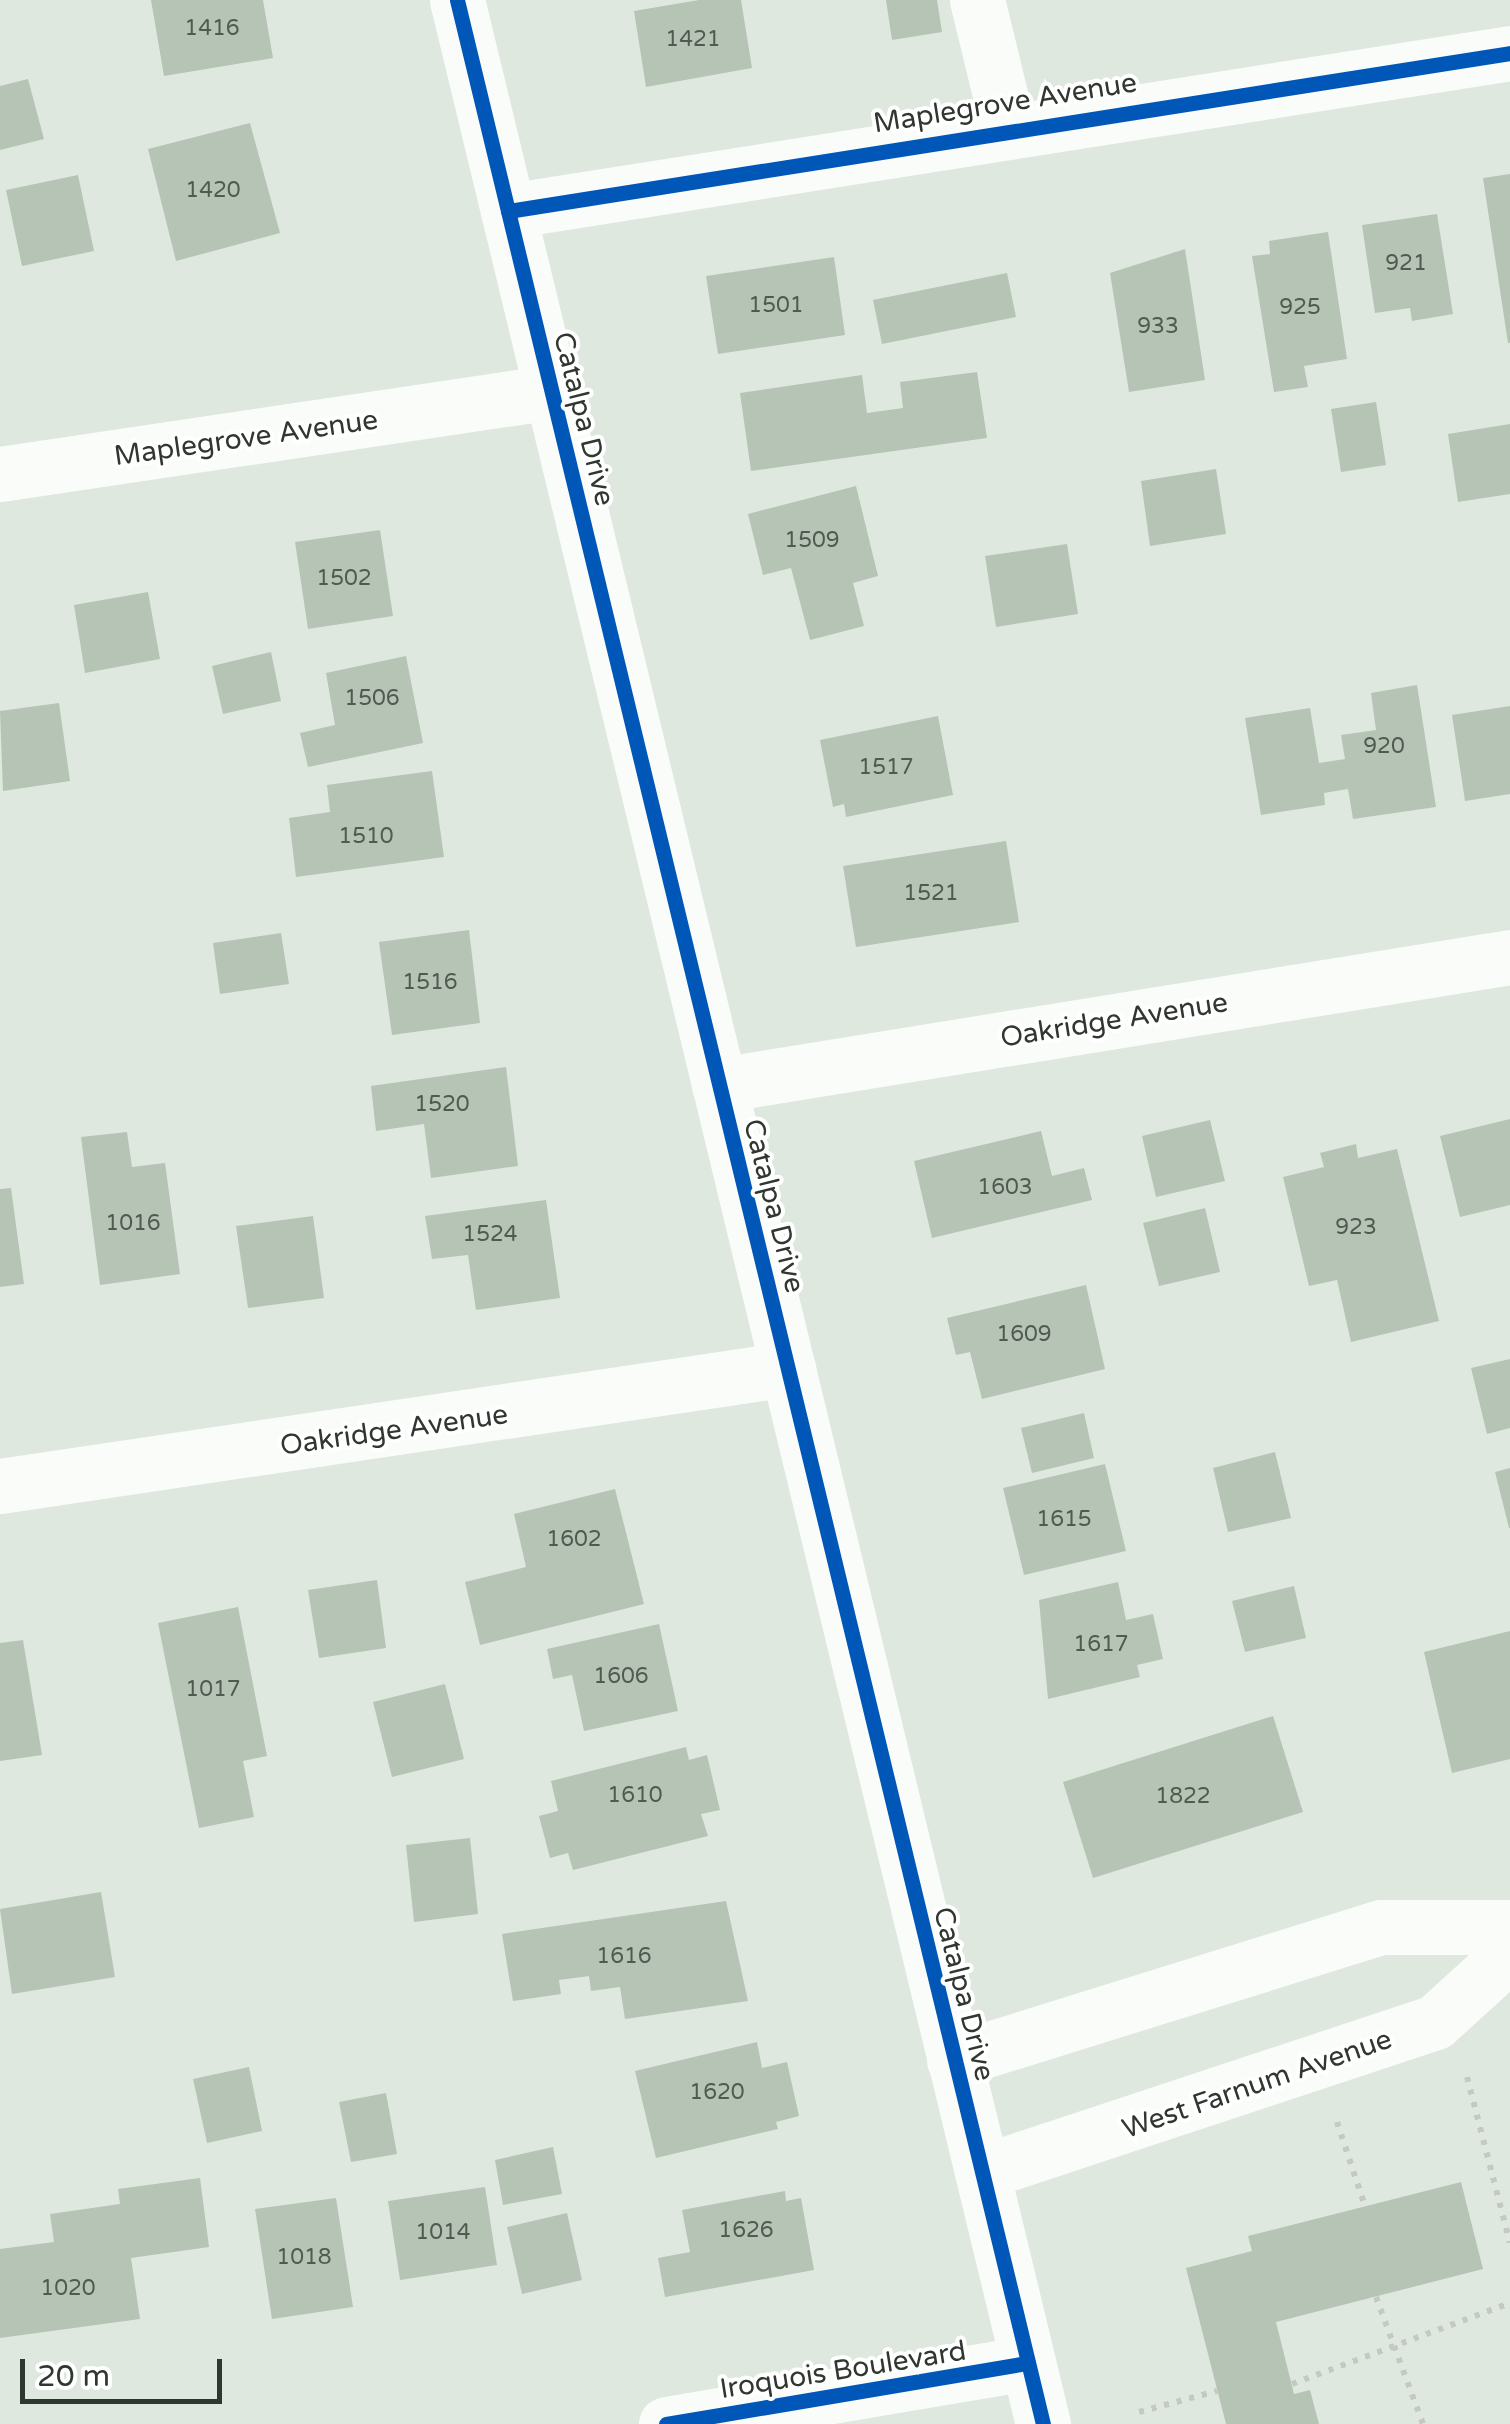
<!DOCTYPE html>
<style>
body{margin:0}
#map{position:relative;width:1510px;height:2424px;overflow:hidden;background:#dfe8df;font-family:"Varela Round",sans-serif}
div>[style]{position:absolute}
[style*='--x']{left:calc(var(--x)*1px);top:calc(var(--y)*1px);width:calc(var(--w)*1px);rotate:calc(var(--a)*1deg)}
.building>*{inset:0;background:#b5c4b5}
.path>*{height:6px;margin-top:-3px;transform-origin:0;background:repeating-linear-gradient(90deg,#c5c8c5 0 5px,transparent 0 13px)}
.minor>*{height:55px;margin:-27.5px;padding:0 27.5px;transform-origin:27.5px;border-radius:27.5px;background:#fafcfa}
.cycleway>*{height:15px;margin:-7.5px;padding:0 7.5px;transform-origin:7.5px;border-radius:7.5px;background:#0057b8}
span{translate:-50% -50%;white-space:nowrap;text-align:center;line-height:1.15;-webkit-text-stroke:8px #fff;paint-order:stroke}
.number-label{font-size:22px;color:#515a51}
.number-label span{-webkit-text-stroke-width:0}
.street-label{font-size:28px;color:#303630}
.scale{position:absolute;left:20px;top:2359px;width:202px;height:45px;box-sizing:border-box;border:5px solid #303630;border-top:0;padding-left:12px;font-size:30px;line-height:35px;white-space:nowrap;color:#303630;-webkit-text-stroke:8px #fff;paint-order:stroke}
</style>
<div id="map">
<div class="building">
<div style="clip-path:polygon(151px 0,263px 0,273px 58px,164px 76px)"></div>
<div style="clip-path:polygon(699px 0,741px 0,752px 68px,646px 87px,634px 11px)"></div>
<div style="clip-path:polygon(886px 0,937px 0,942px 32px,892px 40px)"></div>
<div style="clip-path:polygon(28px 79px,44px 139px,0 150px,0 86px)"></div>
<div style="clip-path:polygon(250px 123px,280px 233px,176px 261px,148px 149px)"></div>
<div style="clip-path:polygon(1510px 174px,1510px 343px,1508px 343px,1483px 178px)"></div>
<div style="clip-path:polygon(78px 175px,94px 251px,22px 266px,6px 190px)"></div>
<div style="clip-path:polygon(1437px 214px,1453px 314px,1412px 321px,1410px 308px,1375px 313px,1362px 225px)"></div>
<div style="clip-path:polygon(1328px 232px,1347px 359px,1304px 366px,1308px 387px,1274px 392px,1252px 256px,1270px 254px,1269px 241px)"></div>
<div style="clip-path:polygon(1185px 249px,1205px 380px,1129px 392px,1110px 273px)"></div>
<div style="clip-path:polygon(834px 257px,845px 335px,718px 354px,706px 276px)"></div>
<div style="clip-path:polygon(1007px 273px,1016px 317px,882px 344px,873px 300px)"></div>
<div style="clip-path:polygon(977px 372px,987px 438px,751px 471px,740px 393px,862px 375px,867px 413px,903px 408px,900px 382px)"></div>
<div style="clip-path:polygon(1376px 402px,1386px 465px,1341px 472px,1331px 409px)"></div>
<div style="clip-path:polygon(1510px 424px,1510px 494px,1458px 502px,1448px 434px)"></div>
<div style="clip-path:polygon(1216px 469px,1226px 534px,1150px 546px,1141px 481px)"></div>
<div style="clip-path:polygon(856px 486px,878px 576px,853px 583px,864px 626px,810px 640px,791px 568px,763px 575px,748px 514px)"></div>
<div style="clip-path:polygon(380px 530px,393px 616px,308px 629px,295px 542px)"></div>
<div style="clip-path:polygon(1067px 544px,1078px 614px,996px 627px,985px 556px)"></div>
<div style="clip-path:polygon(148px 592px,160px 659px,85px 673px,74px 605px)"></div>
<div style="clip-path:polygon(271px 652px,281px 701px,223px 714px,212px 666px)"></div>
<div style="clip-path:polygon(406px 656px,423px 743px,308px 767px,300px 733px,335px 725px,326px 673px)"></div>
<div style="clip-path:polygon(1417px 685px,1436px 807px,1353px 819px,1348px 789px,1324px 793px,1325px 805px,1261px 815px,1245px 718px,1310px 708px,1319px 763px,1345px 759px,1341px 735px,1376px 730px,1371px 693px)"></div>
<div style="clip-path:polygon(59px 703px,70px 781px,3px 791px,0 711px)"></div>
<div style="clip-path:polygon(1510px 706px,1510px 794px,1465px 801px,1452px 715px)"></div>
<div style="clip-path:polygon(938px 716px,953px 795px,846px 817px,844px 804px,833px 807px,820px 740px)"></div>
<div style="clip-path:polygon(432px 771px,444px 857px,296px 877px,289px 818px,330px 812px,327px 785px)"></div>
<div style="clip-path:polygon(1006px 841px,1019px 922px,856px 947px,843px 866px)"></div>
<div style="clip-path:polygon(469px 930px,480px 1023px,392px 1035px,379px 942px)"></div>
<div style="clip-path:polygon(281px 933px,289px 984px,220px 994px,213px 943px)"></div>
<div style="clip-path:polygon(506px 1067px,518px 1166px,431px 1178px,424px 1124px,376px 1131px,371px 1086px)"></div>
<div style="clip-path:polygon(1510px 1119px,1510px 1205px,1460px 1217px,1440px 1136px)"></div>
<div style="clip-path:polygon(1210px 1120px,1225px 1181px,1156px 1197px,1142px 1136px)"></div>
<div style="clip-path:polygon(1041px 1131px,1052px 1176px,1084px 1168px,1092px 1200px,932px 1238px,914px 1161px)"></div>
<div style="clip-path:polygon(127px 1132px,132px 1167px,165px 1163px,180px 1274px,100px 1285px,81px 1137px)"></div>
<div style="clip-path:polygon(1356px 1144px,1358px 1158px,1397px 1149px,1439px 1321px,1351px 1342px,1337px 1280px,1309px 1286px,1283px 1177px,1324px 1167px,1320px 1153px)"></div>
<div style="clip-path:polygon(11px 1188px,24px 1284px,0 1287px,0 1189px)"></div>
<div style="clip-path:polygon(546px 1200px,560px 1298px,476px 1310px,468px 1255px,432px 1259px,425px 1216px)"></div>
<div style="clip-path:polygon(1205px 1208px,1220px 1272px,1159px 1286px,1143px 1223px)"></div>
<div style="clip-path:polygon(313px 1216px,324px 1298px,248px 1308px,236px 1226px)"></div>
<div style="clip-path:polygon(1086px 1285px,1105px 1369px,982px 1399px,970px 1352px,956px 1355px,947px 1318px)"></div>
<div style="clip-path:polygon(1510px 1359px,1510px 1428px,1487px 1434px,1471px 1368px)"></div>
<div style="clip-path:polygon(1084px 1413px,1094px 1458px,1032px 1473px,1021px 1428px)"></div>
<div style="clip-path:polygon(1275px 1452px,1291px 1518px,1228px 1532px,1213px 1468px)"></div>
<div style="clip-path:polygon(1105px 1464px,1126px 1551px,1024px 1575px,1003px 1488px)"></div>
<div style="clip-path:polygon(1510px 1468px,1510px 1528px,1509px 1528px,1495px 1472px)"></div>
<div style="clip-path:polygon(615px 1489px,644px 1604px,480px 1645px,465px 1582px,526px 1567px,514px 1514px)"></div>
<div style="clip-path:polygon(377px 1580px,386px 1648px,319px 1658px,308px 1590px)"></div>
<div style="clip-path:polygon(1118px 1582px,1126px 1620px,1153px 1614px,1163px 1659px,1137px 1665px,1140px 1677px,1048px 1699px,1039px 1600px)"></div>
<div style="clip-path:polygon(1294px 1586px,1306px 1638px,1245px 1652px,1232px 1601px)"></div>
<div style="clip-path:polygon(238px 1607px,267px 1756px,243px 1761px,254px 1817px,199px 1828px,158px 1623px)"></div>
<div style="clip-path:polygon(659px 1624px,678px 1711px,584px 1731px,572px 1675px,553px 1679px,547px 1649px)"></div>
<div style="clip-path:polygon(1510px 1631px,1510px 1759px,1452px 1773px,1424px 1652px)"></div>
<div style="clip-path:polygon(23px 1640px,42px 1755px,0 1761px,0 1643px)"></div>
<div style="clip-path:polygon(445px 1684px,464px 1759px,392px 1777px,373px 1702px)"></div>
<div style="clip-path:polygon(1273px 1716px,1303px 1812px,1093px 1878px,1063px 1782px)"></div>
<div style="clip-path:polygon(686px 1747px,689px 1760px,707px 1755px,720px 1810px,701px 1814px,708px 1836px,573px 1870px,568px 1853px,550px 1858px,539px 1816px,558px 1811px,551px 1781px)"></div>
<div style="clip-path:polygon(470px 1838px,478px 1914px,414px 1922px,406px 1845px)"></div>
<div style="clip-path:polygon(101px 1892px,115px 1977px,12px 1994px,0 1909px)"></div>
<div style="clip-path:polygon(726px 1901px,748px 2001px,625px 2019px,620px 1987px,591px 1991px,589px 1976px,559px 1980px,561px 1994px,513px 2001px,502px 1934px)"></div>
<div style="clip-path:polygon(757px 2042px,762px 2068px,787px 2062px,799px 2116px,776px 2122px,778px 2129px,656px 2158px,635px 2071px)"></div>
<div style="clip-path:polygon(249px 2067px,262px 2131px,207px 2143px,193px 2079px)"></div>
<div style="clip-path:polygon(386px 2093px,397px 2154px,351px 2162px,339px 2102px)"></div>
<div style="clip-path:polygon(553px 2147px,562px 2194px,503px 2205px,495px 2160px)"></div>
<div style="clip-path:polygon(200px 2178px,209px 2247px,131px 2258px,140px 2319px,0 2338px,0 2249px,54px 2242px,50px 2214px,120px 2204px,118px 2189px)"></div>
<div style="clip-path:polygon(1461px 2182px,1483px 2269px,1276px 2322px,1294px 2394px,1310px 2390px,1319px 2424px,1226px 2424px,1186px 2268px,1252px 2251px,1248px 2236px)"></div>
<div style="clip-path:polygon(485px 2187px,497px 2265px,400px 2280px,388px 2201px)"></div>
<div style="clip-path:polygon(785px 2191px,786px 2201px,801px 2198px,814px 2270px,665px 2297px,658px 2258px,690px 2252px,682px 2210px)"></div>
<div style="clip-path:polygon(336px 2198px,353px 2307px,272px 2319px,255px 2209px)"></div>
<div style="clip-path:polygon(567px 2213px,582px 2280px,522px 2294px,507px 2227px)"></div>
</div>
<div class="path">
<div style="--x:1467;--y:2077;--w:171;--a:75.5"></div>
<div style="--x:1337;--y:2122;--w:89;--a:71.6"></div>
<div style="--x:1376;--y:2297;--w:135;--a:69.7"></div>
<div style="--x:1292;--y:2384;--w:233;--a:-20.4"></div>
<div style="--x:1139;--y:2412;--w:81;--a:-15.1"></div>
</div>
<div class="minor">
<div style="--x:457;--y:0;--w:2494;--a:76.41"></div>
<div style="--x:977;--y:0;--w:131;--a:76.3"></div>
<div style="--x:508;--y:211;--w:1014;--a:-8.96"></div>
<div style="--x:0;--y:474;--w:558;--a:-8.45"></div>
<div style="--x:719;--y:1085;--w:801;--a:-9.19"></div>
<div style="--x:0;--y:1486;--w:797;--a:-8.45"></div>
<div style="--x:954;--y:2060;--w:447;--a:-17.3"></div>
<div style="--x:1381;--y:1927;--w:129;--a:0"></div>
<div style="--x:982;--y:2172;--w:477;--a:-18.3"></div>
<div style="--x:1435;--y:2022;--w:101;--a:-42.2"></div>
<div style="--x:666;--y:2424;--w:367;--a:-9.6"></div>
</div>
<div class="cycleway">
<div style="--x:457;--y:0;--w:2494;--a:76.41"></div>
<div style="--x:508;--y:211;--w:1014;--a:-8.96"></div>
<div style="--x:666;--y:2424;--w:367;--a:-9.6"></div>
</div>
<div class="number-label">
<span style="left:212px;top:29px">1416</span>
<span style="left:693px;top:40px">1421</span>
<span style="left:213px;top:191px">1420</span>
<span style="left:1406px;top:264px">921</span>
<span style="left:776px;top:306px">1501</span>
<span style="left:1300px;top:308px">925</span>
<span style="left:1158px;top:327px">933</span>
<span style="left:812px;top:541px">1509</span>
<span style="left:344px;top:579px">1502</span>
<span style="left:372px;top:699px">1506</span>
<span style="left:1384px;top:747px">920</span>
<span style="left:886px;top:768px">1517</span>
<span style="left:366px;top:837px">1510</span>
<span style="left:931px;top:894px">1521</span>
<span style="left:430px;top:983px">1516</span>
<span style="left:442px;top:1105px">1520</span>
<span style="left:1005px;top:1188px">1603</span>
<span style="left:133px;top:1224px">1016</span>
<span style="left:1356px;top:1228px">923</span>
<span style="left:490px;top:1235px">1524</span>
<span style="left:1024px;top:1335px">1609</span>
<span style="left:1064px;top:1520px">1615</span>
<span style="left:574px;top:1540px">1602</span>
<span style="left:1101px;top:1645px">1617</span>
<span style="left:621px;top:1677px">1606</span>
<span style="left:213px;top:1690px">1017</span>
<span style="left:635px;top:1796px">1610</span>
<span style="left:1183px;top:1797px">1822</span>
<span style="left:624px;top:1957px">1616</span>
<span style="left:717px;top:2093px">1620</span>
<span style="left:746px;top:2231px">1626</span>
<span style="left:443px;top:2233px">1014</span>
<span style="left:304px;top:2258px">1018</span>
<span style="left:68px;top:2289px">1020</span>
</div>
<div class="street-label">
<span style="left:1005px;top:103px;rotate:-9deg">Maplegrove Avenue</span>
<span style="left:584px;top:419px;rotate:76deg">Catalpa Drive</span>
<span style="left:246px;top:438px;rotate:-8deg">Maplegrove Avenue</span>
<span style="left:1114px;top:1020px;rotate:-9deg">Oakridge Avenue</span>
<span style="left:774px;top:1206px;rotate:76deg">Catalpa Drive</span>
<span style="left:394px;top:1430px;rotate:-8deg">Oakridge Avenue</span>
<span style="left:964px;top:1994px;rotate:76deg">Catalpa Drive</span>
<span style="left:1257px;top:2084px;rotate:-19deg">West Farnum Avenue</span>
<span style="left:843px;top:2370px;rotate:-9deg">Iroquois Boulevard</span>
</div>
<div class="scale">20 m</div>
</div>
